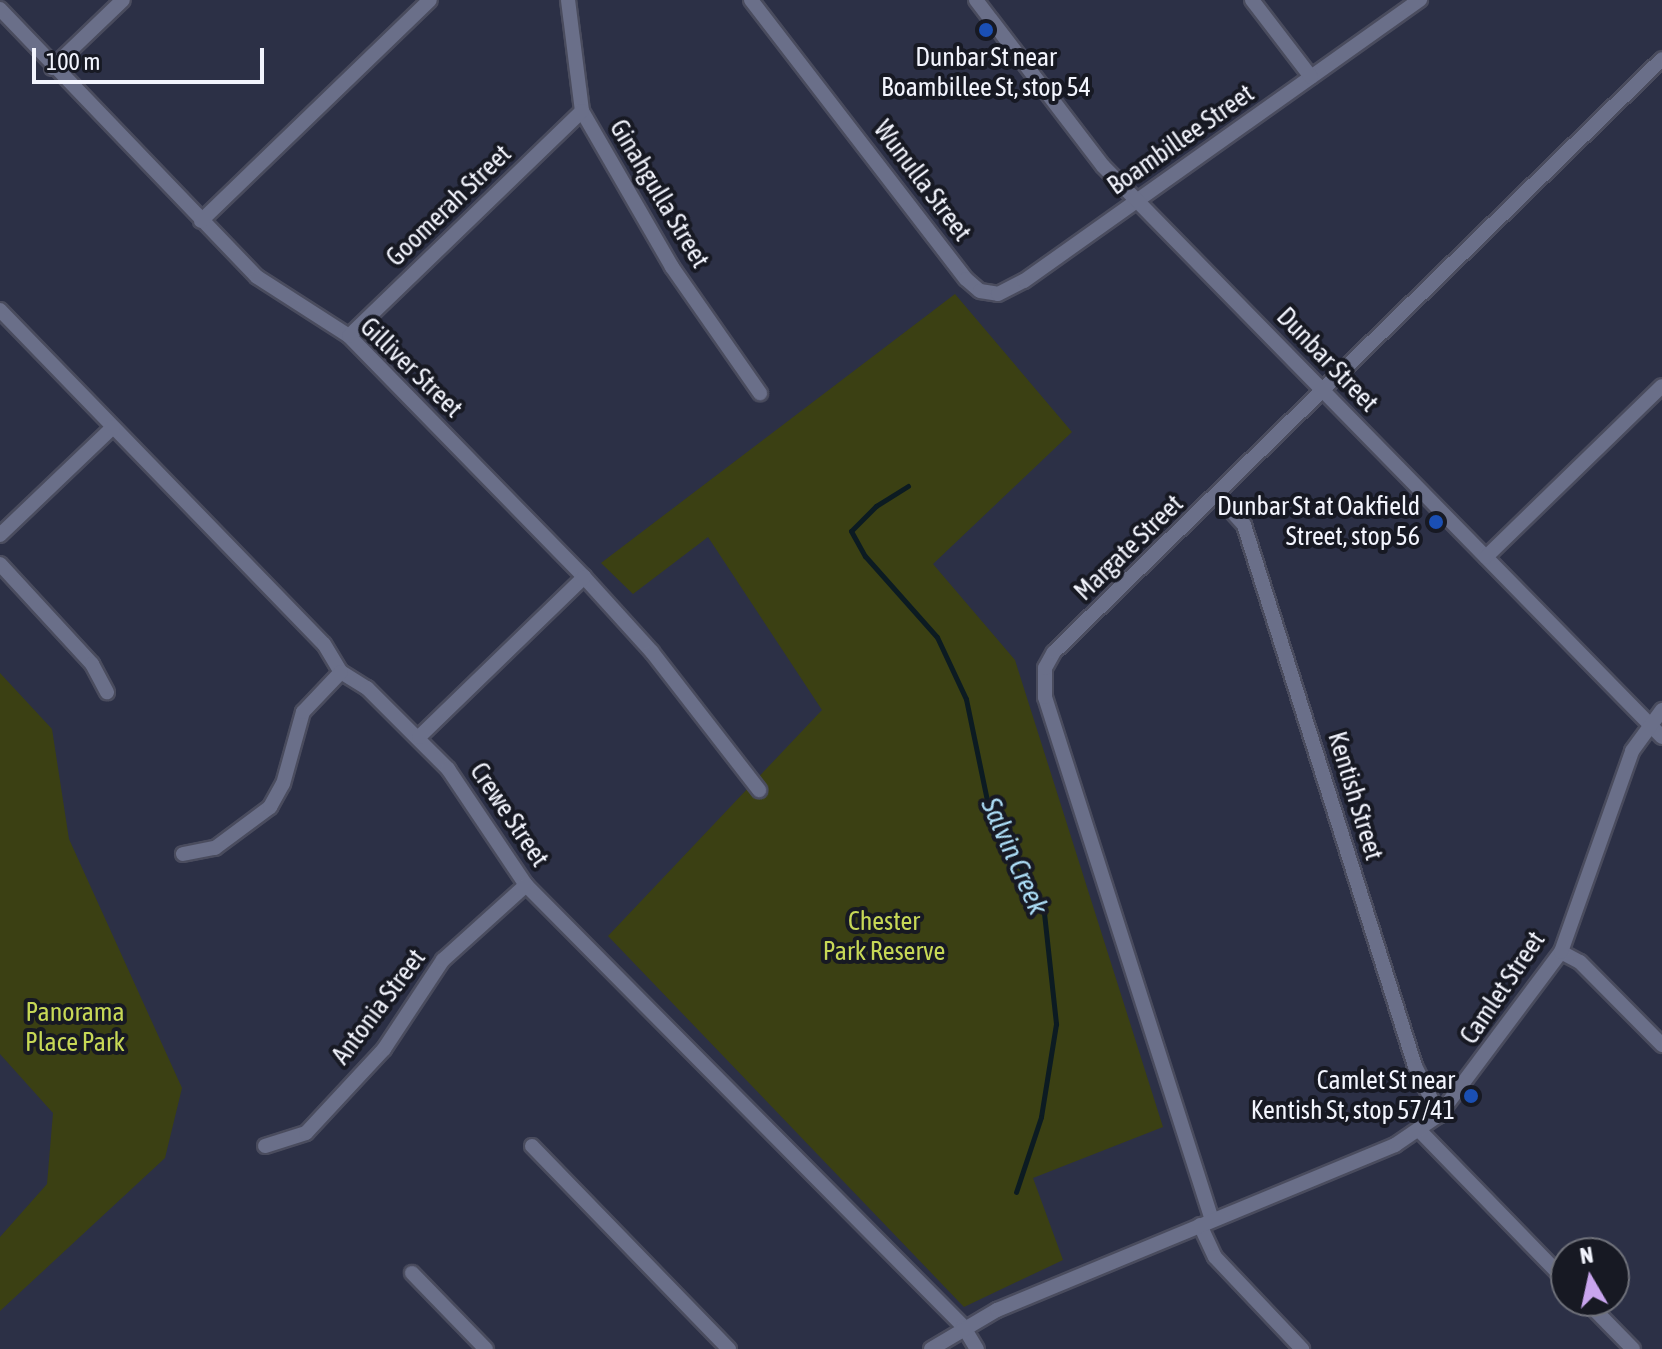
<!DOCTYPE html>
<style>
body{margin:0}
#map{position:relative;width:1662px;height:1349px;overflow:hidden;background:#2c3046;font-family:"Asap Condensed",sans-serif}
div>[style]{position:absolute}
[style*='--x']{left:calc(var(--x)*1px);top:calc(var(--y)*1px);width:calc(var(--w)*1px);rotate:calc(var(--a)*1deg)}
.green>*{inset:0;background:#3b4013}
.stream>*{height:5px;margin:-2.5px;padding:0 2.5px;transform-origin:2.5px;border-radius:2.5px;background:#0c1b22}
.roads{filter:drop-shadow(2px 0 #4a4c5e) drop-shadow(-2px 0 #4a4c5e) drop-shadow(0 2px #4a4c5e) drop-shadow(0 -2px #4a4c5e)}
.street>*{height:14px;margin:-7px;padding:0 7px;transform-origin:7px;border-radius:7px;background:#6a6f89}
.dots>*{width:22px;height:22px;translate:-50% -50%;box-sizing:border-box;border:4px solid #171923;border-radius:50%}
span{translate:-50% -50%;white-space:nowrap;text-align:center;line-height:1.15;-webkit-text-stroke:8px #171923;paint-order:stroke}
.poi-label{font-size:26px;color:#f2f4fd}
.right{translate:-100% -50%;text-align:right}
.street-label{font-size:26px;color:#f2f4fd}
.park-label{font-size:26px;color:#c7d856}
.water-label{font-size:28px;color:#acddf6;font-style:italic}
.north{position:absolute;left:1550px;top:1237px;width:80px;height:80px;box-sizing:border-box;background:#171923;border:2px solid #6f717a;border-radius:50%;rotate:351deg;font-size:22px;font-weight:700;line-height:32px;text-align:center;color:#f2f4fd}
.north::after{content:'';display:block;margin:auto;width:28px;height:36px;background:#c9a5ee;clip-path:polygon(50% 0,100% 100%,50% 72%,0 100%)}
.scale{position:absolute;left:32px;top:48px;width:232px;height:36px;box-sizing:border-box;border:4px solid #f2f4fd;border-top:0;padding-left:10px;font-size:24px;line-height:28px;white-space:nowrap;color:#f2f4fd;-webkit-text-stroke:6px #171923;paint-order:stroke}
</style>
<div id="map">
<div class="green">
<div style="clip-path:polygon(955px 294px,1072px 432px,933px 564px,1015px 660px,1163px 1127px,1033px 1178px,1063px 1260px,964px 1307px,608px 936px,822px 710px,708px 537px,633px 594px,601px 563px)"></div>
<div style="clip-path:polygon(0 673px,52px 729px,69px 839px,182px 1088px,165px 1158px,0 1311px,0 1237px,47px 1184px,53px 1113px,0 1054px)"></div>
</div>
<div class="stream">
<div style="--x:908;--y:486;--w:38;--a:148"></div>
<div style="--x:876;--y:506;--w:35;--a:135"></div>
<div style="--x:851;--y:531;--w:29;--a:61"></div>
<div style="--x:865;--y:556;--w:108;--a:48.4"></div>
<div style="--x:937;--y:637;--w:68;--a:64.9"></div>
<div style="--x:966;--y:699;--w:103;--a:78.3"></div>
<div style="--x:987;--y:800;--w:127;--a:63.2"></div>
<div style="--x:1044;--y:913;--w:112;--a:83.8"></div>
<div style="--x:1056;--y:1024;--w:94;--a:99.2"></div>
<div style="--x:1041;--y:1117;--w:79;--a:108.4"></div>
</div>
<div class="roads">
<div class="street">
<div style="--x:568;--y:0;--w:112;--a:82.8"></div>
<div style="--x:582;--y:111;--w:180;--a:60"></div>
<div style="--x:672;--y:267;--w:154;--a:55.1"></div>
<div style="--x:751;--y:0;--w:352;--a:52.4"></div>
<div style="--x:966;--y:279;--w:18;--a:41"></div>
<div style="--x:980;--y:291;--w:18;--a:9"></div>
<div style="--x:998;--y:294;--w:29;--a:-27"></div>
<div style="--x:1024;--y:281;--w:486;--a:-35.4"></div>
<div style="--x:976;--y:0;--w:209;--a:52.6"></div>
<div style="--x:1103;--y:166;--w:799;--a:45.61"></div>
<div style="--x:1252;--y:0;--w:97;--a:52.5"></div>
<div style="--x:0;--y:9;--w:371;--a:46.2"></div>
<div style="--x:257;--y:277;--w:109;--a:32.7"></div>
<div style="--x:349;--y:336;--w:337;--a:45.7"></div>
<div style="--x:584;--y:577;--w:101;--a:47.8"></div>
<div style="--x:652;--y:652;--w:175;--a:52.2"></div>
<div style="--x:52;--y:68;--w:98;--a:-43.8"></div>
<div style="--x:201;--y:221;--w:318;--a:-44"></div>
<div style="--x:0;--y:310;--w:465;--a:45.9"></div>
<div style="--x:324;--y:644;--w:33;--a:59"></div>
<div style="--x:341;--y:672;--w:31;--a:32"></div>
<div style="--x:367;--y:688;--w:115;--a:45"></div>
<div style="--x:448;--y:769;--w:140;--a:56.1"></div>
<div style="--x:526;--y:885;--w:621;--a:45.26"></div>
<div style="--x:963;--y:1326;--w:27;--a:59"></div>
<div style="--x:349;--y:336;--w:324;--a:-44"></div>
<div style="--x:1218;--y:496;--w:39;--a:48"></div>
<div style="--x:1244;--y:525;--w:567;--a:72.46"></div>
<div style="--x:1415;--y:1066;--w:55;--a:63.9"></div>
<div style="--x:0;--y:535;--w:156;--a:-43.7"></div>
<div style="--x:1486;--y:557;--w:245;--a:-44.2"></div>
<div style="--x:0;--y:564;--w:136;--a:47.4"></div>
<div style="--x:92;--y:664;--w:32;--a:62"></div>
<div style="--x:419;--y:737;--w:230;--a:-44.1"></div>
<div style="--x:183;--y:854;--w:33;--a:-11"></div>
<div style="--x:215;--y:848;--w:69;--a:-36.7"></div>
<div style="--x:270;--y:807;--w:26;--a:-61"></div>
<div style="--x:283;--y:784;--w:75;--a:-74.5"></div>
<div style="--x:303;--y:712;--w:55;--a:-46.5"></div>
<div style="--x:1561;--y:952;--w:21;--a:28"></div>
<div style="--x:1580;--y:962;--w:117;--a:45.3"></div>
<div style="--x:1420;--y:1131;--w:209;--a:45.8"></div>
<div style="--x:265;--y:1146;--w:43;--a:-17.6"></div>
<div style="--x:306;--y:1133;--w:115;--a:-47.1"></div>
<div style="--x:384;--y:1049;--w:107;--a:-56.5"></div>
<div style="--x:443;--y:960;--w:112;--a:-42.1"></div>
<div style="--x:532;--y:1146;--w:283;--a:45.9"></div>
<div style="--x:1212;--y:1220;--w:549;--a:-107.71"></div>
<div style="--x:1045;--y:697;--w:29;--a:-90"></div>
<div style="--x:1045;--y:668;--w:18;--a:-61"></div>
<div style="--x:1054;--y:652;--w:849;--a:-44.28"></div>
<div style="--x:1200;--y:1225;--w:35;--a:65"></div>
<div style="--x:1215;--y:1257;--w:127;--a:46.6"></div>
<div style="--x:412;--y:1273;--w:106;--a:45.8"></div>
<div style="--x:1586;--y:1301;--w:67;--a:45.6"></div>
<div style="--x:931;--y:1349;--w:77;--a:-30.6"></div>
<div style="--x:997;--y:1310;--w:431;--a:-22.5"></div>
<div style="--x:1395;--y:1145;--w:53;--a:-34.3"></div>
<div style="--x:1439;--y:1115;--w:204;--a:-53.2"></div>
<div style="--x:1561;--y:952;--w:213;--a:-70.5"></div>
<div style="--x:1632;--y:751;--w:51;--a:-53.8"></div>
</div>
</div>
<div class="dots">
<div style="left:986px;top:30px;background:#1a4fb4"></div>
<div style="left:1436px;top:522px;background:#1a4fb4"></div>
<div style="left:1471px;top:1096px;background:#1a4fb4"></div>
</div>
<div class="poi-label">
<span style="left:986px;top:73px">Dunbar St near<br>Boambillee St, stop 54</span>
<span class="right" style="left:1420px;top:522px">Dunbar St at Oakfield<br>Street, stop 56</span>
<span class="right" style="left:1455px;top:1096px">Camlet St near<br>Kentish St, stop 57/41</span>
</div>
<div class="street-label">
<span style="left:1181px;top:140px;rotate:-35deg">Boambillee Street</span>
<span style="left:922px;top:181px;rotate:53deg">Wunulla Street</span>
<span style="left:659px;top:194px;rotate:59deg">Ginahgulla Street</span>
<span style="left:449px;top:206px;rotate:-44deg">Goomerah Street</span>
<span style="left:1327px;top:360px;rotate:46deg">Dunbar Street</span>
<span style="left:411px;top:368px;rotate:44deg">Gilliver Street</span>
<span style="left:1129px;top:548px;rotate:-44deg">Margate Street</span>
<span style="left:1355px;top:796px;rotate:73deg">Kentish Street</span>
<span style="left:509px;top:815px;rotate:56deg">Crewe Street</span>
<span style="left:1503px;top:988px;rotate:-56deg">Camlet Street</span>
<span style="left:379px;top:1007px;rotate:-53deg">Antonia Street</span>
</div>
<div class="park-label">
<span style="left:884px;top:937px">Chester<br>Park Reserve</span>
<span style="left:75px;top:1028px">Panorama<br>Place Park</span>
</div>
<div class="water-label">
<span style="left:1015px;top:856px;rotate:66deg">Salvin Creek</span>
</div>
<div class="north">N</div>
<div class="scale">100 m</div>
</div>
